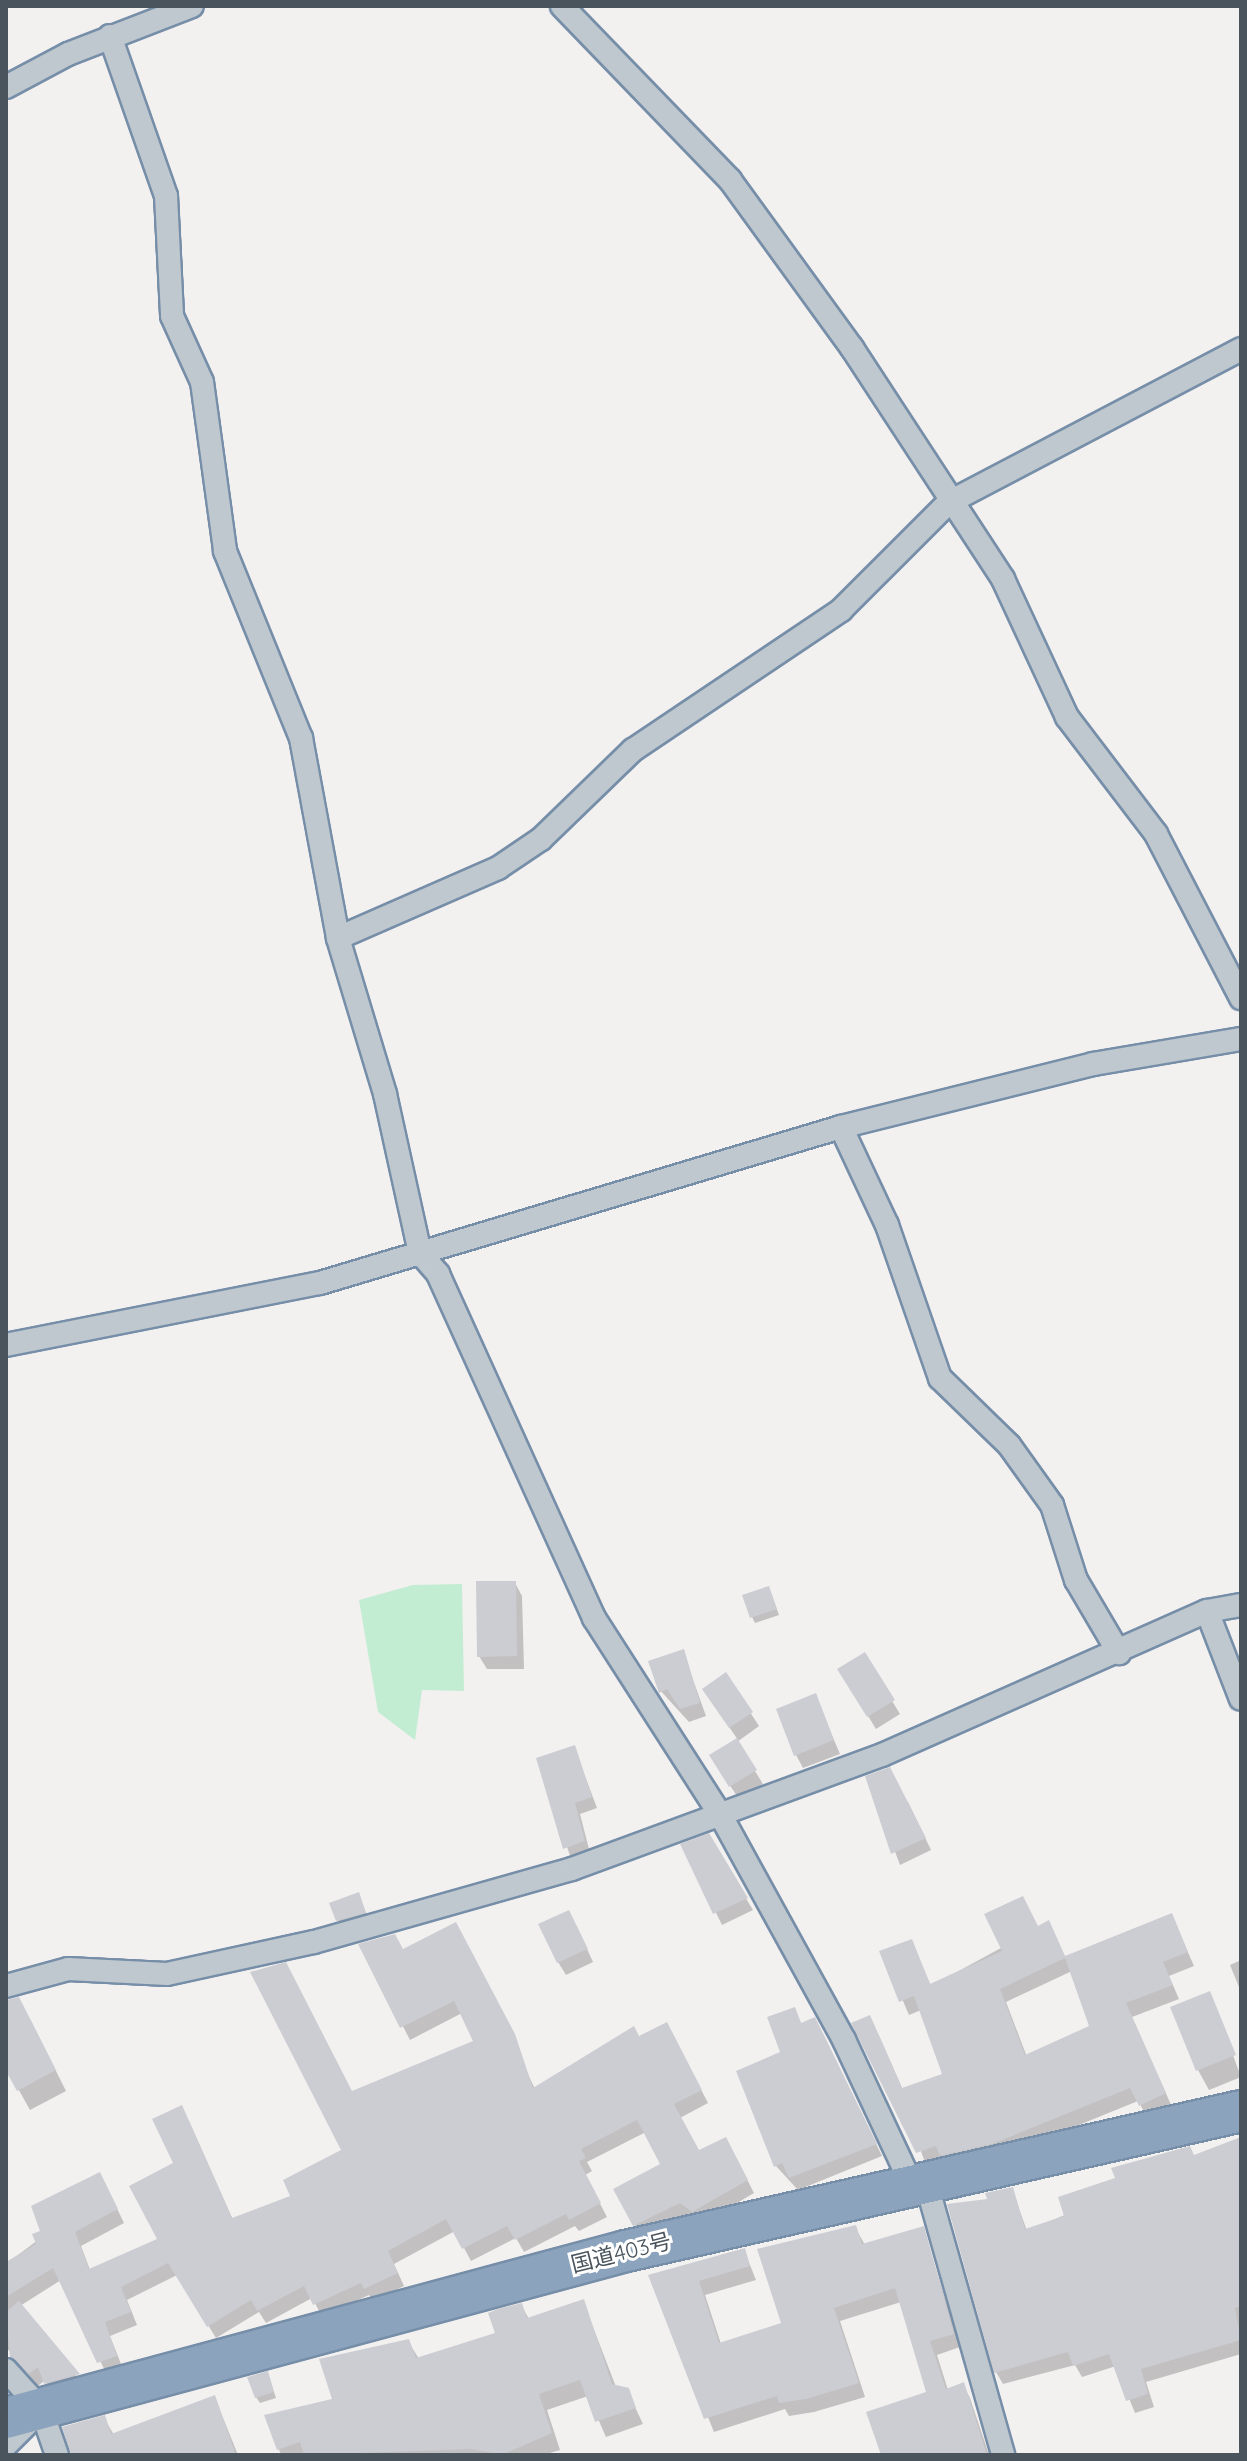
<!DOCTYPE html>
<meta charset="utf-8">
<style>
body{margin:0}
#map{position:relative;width:1247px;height:2461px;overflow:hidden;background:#f3f0f0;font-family:Quicksand,"Noto Sans JP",sans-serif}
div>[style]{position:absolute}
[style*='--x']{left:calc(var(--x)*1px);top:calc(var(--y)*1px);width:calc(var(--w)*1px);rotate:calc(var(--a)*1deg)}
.green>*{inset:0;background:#c2edd2}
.shadow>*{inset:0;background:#0003}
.building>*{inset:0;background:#cbcdd3}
.roads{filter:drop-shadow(2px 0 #768ea8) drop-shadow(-2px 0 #768ea8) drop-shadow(0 2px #768ea8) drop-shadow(0 -2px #768ea8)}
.street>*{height:22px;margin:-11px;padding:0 11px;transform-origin:11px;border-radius:11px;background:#bfc8ce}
.highway>*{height:40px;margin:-20px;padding:0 20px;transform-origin:20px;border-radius:20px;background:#8ba3bc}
span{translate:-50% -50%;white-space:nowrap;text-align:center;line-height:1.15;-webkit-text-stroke:6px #fff;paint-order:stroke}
.street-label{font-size:22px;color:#49545d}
.frame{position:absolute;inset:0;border:8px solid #49545d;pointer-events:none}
</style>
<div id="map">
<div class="green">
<div style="clip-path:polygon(462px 1584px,464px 1691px,422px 1690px,415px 1740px,378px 1712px,359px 1600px,413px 1585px)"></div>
</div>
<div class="shadow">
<div style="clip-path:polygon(515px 1583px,522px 1596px,524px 1669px,487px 1669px,479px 1656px)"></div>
<div style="clip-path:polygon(771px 1594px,779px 1615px,755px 1623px,752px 1617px)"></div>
<div style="clip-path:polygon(683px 1652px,706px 1716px,689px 1722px,658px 1688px)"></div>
<div style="clip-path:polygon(864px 1655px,900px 1714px,876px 1729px,840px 1670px)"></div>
<div style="clip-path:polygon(726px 1675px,759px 1726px,737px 1742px,763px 1784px,739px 1799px,719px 1769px,738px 1740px,712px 1702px)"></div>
<div style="clip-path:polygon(815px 1696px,840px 1754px,803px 1768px,796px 1755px)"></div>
<div style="clip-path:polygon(574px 1747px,597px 1808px,580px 1814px,590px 1853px,571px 1859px,539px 1759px)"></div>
<div style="clip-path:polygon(867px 1777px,908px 1802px,931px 1850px,900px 1865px)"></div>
<div style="clip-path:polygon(708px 1836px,753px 1910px,722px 1925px,683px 1845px)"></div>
<div style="clip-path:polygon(358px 1895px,372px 1926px,345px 1934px,338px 1920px)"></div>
<div style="clip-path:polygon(evenodd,1172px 1916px,1194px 1966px,1169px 1976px,1179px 1999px,1132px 2017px,1172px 2107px,1148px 2118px,1138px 2101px,1000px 2157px,926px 2165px,877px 2031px,903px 2090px,945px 2075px,921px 2010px,909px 2015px,882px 1952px,911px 1941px,931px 1986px,1038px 1928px,1066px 1957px,1172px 1916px,1072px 1971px,1092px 2027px,1027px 2057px,1006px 2002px,1072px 1971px)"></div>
<div style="clip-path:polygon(576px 1925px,593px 1962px,566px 1975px,558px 1962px)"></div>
<div style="clip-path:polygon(463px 1938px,535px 2089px,639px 2038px,674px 2037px,708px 2103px,680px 2118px,698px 2153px,733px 2152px,754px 2193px,701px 2224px,689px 2215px,642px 2238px,616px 2190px,663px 2164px,646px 2132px,587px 2162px,592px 2171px,585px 2175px,607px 2217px,579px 2231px,575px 2226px,524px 2252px,516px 2238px,471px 2261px,455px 2231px,394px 2264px,404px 2286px,373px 2301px,369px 2295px,322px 2316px,312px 2298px,266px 2323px,259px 2312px,216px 2338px,177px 2275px,127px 2300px,137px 2325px,110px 2336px,123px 2369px,107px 2375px,61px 2280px,20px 2306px,85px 2387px,53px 2396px,45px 2380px,38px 2386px,6px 2347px,6px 2264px,107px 2188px,124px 2223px,81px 2246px,90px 2270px,159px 2240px,189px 2121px,233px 2220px,293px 2197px,344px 2151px,352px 2094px,476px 2042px,462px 2013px,410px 2040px,361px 1945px,403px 1952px)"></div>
<div style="clip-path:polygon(1241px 1960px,1241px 1992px,1230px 1965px)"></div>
<div style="clip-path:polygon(1210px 1993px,1241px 2077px,1209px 2090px,1198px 2070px)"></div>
<div style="clip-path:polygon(6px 2005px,30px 2019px,66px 2091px,30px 2110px,6px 2067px)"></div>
<div style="clip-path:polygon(794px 2009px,802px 2025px,822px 2032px,882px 2156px,798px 2190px,776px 2166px,783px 2054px)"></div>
<div style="clip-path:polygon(1241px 2140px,1241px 2354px,1146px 2382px,1154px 2407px,1135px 2413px,1116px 2366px,1082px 2377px,1075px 2365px,1003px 2384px,996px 2372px,990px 2201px,1012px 2189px,1027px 2231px)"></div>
<div style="clip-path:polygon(855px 2227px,865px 2245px,923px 2228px,960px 2347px,937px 2355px,948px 2390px,963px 2385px,970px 2398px,989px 2455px,882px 2455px,928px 2393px,901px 2302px,840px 2321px,865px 2397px,814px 2412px,789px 2416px,785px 2409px,714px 2432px,651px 2277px,744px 2250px,756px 2280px,705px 2295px,721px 2344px,784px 2324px)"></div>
<div style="clip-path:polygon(583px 2301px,616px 2387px,627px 2390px,643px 2424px,606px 2437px,588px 2396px,547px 2410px,560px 2450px,543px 2455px,281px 2455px,267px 2417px,335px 2400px,408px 2341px,419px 2359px,498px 2334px,521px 2305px,529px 2319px)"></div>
<div style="clip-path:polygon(270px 2380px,276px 2398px,260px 2403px,256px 2397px)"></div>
<div style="clip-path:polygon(215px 2398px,238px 2455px,74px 2455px,104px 2418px,114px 2435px)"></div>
</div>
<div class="building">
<div style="clip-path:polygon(476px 1581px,516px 1581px,517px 1656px,477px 1657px)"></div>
<div style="clip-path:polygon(769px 1586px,777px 1609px,750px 1618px,742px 1595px)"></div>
<div style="clip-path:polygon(684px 1649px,700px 1703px,680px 1709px,667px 1689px,659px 1693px,648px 1661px)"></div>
<div style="clip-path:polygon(865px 1652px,895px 1700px,867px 1717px,837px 1669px)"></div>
<div style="clip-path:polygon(726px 1672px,753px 1712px,729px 1728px,702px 1689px)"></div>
<div style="clip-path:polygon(816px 1693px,834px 1740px,794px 1756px,776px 1709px)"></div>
<div style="clip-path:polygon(737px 1738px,757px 1770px,729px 1787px,709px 1755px)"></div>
<div style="clip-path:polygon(575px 1745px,592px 1797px,575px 1803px,585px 1841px,563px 1849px,536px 1758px)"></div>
<div style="clip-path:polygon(890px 1767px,926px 1838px,891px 1854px,865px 1776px)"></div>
<div style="clip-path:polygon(709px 1833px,748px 1898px,713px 1914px,680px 1844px)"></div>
<div style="clip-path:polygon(359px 1892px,366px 1913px,336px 1921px,329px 1903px)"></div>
<div style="clip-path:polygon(evenodd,1023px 1896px,1038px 1926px,1049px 1920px,1065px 1956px,1172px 1913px,1188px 1952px,1163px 1962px,1173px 1985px,1126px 2003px,1166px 2093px,1139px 2106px,1130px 2088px,992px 2144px,940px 2156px,936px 2146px,916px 2153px,851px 2023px,870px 2015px,902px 2088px,942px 2074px,914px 1996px,899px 2002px,879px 1951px,912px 1939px,930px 1984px,1002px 1951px,984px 1914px,1023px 1896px,1065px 1958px,1089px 2026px,1025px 2055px,1000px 1989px,1065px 1958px)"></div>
<div style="clip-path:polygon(569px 1910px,588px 1949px,557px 1963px,538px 1924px)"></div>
<div style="clip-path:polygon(456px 1922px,515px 2034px,533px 2088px,634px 2026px,639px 2036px,667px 2022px,702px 2090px,674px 2104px,699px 2150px,726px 2137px,748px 2180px,692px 2212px,680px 2203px,633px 2226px,613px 2189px,660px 2164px,637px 2120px,581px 2149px,586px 2158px,579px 2161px,601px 2203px,569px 2220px,566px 2214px,515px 2240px,507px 2226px,462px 2249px,446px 2219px,388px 2251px,398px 2273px,364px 2289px,361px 2283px,313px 2305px,304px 2286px,257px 2311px,251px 2300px,207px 2327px,168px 2263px,121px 2287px,131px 2312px,105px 2322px,117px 2356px,97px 2363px,53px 2268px,6px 2297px,6px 2262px,36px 2244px,32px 2234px,40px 2231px,31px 2206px,100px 2172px,118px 2209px,75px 2232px,89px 2269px,157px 2239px,129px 2186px,173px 2163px,152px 2119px,182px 2105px,232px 2218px,290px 2196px,283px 2180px,341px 2150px,250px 1972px,286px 1962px,352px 2091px,473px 2041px,454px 2001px,400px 2028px,358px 1944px,395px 1934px,403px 1949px)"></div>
<div style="clip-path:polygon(1210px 1991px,1236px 2055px,1196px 2071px,1170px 2007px)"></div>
<div style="clip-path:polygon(19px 1997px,56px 2070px,17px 2091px,6px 2071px,6px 2000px)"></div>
<div style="clip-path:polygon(795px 2007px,801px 2023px,815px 2017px,877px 2144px,789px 2178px,782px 2163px,774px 2167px,736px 2071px,780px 2052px,767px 2017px)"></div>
<div style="clip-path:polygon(1241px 2137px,1241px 2306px,1235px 2308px,1241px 2340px,1141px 2369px,1148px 2394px,1126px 2401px,1109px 2354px,1073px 2366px,1068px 2352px,994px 2373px,947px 2204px,987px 2199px,985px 2193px,1013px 2187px,1025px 2229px,1064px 2216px,1058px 2197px,1115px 2178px,1111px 2168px,1190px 2146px,1194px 2155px)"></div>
<div style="clip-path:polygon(856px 2225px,862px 2244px,924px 2226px,954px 2334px,930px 2341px,946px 2389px,964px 2382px,987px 2455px,881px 2455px,866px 2412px,926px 2392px,895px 2288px,834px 2308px,859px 2383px,806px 2399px,779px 2403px,777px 2396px,704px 2419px,648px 2275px,745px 2248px,750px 2266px,699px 2281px,719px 2343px,781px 2323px,757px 2249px)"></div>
<div style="clip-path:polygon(584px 2299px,612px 2384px,629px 2388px,636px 2408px,595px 2422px,580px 2380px,539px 2394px,552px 2433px,502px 2455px,472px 2449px,304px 2455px,300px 2442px,277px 2450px,264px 2415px,332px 2399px,319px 2359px,409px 2339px,416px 2358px,495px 2333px,488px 2313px,498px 2309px,522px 2303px,527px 2318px)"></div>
<div style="clip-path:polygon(19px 2301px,80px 2374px,44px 2384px,38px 2367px,29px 2374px,10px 2357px,6px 2312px)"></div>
<div style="clip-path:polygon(268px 2371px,274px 2392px,255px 2398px,247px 2377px)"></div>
<div style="clip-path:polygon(215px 2395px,236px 2455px,71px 2455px,62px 2427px,105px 2415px,111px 2434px)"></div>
</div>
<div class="roads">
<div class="street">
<div style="--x:562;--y:6;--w:242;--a:46"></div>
<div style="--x:730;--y:180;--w:208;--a:54"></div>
<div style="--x:852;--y:348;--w:276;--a:56.8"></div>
<div style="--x:1003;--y:579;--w:152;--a:65.1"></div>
<div style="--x:1067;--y:717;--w:147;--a:52.7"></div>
<div style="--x:1156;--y:834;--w:185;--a:62.6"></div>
<div style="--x:110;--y:36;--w:170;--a:70.7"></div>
<div style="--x:166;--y:196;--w:120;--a:87.1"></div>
<div style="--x:172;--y:316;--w:72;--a:65.6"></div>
<div style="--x:202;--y:382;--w:171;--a:82.2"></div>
<div style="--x:225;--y:551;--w:202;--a:67.9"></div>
<div style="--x:301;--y:738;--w:203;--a:79.5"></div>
<div style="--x:338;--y:938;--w:163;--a:73.2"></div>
<div style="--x:385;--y:1094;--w:163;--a:77.6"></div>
<div style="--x:420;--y:1253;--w:28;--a:49"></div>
<div style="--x:438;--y:1274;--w:378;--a:65.6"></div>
<div style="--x:594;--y:1618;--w:235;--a:57.3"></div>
<div style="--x:721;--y:1816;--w:256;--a:61.2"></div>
<div style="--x:844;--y:2040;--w:160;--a:64.9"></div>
<div style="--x:6;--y:87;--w:70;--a:-28"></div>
<div style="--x:68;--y:54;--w:133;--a:-21.2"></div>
<div style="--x:338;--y:938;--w:175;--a:-23.6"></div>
<div style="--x:498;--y:868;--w:52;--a:-34"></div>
<div style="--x:541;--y:839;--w:128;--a:-44.1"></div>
<div style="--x:633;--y:750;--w:251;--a:-33.9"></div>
<div style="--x:841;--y:610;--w:151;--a:-45"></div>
<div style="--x:948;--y:503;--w:331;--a:-27.7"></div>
<div style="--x:841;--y:1127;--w:108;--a:64.9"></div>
<div style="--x:887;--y:1225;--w:162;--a:70.9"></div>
<div style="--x:940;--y:1378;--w:96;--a:44.2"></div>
<div style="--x:1009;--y:1445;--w:74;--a:54.4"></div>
<div style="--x:1052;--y:1505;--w:79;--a:72.3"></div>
<div style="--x:1076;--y:1580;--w:85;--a:59.5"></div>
<div style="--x:6;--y:1345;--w:320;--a:-11.2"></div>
<div style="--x:320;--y:1283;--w:544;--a:-16.67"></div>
<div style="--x:841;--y:1127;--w:260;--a:-14"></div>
<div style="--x:1093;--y:1064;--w:150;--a:-9.6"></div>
<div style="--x:1207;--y:1611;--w:94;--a:68.9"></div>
<div style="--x:6;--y:1986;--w:64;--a:-15.3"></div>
<div style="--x:68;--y:1969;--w:99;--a:2.9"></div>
<div style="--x:167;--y:1974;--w:150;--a:-12.3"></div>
<div style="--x:314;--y:1942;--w:268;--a:-15.8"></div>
<div style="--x:572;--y:1869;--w:330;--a:-20.2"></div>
<div style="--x:882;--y:1755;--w:355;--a:-23.9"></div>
<div style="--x:1207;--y:1611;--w:35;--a:-10"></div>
<div style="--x:926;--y:2182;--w:284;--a:74.2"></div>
<div style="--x:6;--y:2370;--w:52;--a:48.1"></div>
<div style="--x:41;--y:2409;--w:49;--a:70.8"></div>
<div style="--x:6;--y:2445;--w:41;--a:-45"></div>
</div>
<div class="highway">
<div style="--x:6;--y:2418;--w:642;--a:-15.08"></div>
<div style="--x:626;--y:2251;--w:631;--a:-12.82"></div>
</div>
</div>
<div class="street-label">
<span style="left:621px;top:2253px;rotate:-14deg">国道403号</span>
</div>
<div class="frame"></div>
</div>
